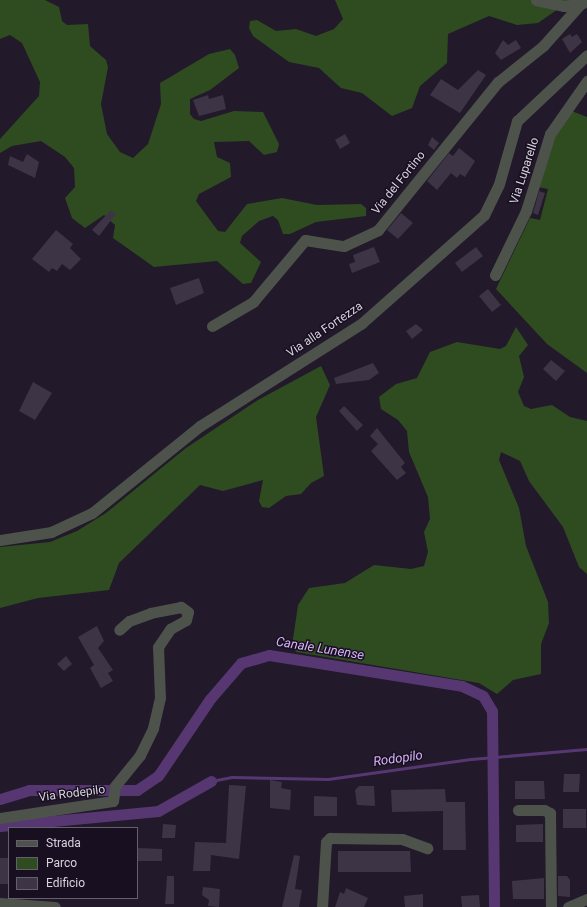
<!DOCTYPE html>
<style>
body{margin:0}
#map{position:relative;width:587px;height:907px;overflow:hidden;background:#22192a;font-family:Roboto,sans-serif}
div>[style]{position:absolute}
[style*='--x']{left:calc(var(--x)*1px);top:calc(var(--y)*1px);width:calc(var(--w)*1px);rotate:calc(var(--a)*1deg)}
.green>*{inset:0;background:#2f4c20}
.stream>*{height:3px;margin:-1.5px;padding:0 1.5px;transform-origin:1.5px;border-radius:1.5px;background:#573772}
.canal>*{height:11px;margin:-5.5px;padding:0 5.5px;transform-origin:5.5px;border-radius:5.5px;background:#573772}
.building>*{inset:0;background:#3d3446}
.minor>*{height:11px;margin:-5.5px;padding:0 5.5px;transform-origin:5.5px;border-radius:5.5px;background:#4d534b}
span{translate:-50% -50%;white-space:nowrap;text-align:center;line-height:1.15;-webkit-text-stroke:3px #181020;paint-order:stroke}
.street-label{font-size:12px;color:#d8d3de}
.water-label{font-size:13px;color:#d7b3fa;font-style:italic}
.legend{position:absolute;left:8px;top:827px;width:130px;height:72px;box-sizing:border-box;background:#181020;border:1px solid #655e6c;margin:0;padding:5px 7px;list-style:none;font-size:12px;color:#d8d3de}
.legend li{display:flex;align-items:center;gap:8px;height:20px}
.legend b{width:20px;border:1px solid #655e6c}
</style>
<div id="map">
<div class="green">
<div style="clip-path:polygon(0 0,45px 0,59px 7px,62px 21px,67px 25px,88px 24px,90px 46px,106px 60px,108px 67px,101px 104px,107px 134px,120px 152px,133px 158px,148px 144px,161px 104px,160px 83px,209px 54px,230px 49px,235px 55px,239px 68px,210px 90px,190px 99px,190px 114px,194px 119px,201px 121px,234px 111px,263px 112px,279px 144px,277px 152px,264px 155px,249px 141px,214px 142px,217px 157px,230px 163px,231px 177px,199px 194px,196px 201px,218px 231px,225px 232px,247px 204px,282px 198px,317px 205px,361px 204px,366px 208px,366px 216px,316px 222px,290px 234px,283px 234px,278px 220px,273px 216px,259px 221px,242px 236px,240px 243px,261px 262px,251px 283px,243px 284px,217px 261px,154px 267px,113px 238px,115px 225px,104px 215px,85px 228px,72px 218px,65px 198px,75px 187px,74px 168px,65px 157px,41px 141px,12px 146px,0 153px,0 139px,39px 96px,40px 82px,22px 43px,10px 35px,0 39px)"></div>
<div style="clip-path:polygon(335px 0,571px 0,538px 23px,517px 25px,489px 16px,448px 34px,447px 63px,420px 86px,412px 108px,392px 116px,362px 93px,341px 88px,319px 68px,289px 62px,253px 36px,249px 28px,250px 21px,257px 20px,276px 31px,296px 29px,316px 36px,334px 29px,343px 19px)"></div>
<div style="clip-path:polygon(569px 110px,587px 117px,587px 373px,547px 344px,496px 289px,530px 218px,540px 220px,548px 189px,538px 187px,553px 134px)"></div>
<div style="clip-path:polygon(516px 327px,528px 345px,519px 356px,524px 377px,518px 392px,524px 406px,531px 409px,552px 405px,570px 417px,587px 421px,587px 574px,579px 567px,563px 527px,529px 481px,520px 461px,501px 452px,499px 460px,519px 508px,526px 546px,548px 602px,549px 623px,541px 644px,541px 674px,513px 680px,497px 694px,479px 683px,296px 652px,292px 646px,298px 605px,309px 588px,345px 583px,374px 565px,411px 569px,424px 566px,428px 552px,424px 532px,430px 519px,428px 497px,409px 452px,407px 431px,398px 420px,381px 409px,379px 397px,396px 384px,417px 378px,430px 352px,457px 342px,500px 349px,506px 346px)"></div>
<div style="clip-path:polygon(321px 366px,330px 385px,316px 417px,324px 476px,311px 483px,301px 494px,286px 496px,269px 508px,262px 507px,259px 501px,263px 480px,223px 491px,200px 485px,119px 563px,109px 590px,38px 598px,0 608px,0 547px,50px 542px,77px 531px,106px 513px,186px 448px,258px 400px)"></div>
</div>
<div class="stream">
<div style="--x:211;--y:781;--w:21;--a:-11"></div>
<div style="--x:232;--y:777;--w:96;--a:1.2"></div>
<div style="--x:328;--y:779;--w:144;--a:-8"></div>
<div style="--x:471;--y:759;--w:116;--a:-4.9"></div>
</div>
<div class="canal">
<div style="--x:0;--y:799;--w:30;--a:-17"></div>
<div style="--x:29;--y:790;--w:108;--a:0"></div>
<div style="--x:137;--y:790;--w:25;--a:-34"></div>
<div style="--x:158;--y:776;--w:93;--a:-56"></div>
<div style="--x:210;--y:699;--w:48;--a:-49.3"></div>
<div style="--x:241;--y:663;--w:29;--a:-16"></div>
<div style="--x:269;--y:655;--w:195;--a:9.1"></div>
<div style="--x:462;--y:686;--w:23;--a:25"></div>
<div style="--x:483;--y:696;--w:17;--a:59"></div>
<div style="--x:492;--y:711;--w:196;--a:89.4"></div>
<div style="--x:0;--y:826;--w:159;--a:-5.4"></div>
<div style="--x:158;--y:811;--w:61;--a:-29.5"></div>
</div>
<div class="building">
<div style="clip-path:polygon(570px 34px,572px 37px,577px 34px,582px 42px,570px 53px,562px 39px)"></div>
<div style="clip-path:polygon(503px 40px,508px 45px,516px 40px,521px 48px,501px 60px,495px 53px)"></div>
<div style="clip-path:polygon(478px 70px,486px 75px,460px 113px,430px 95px,441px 79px,458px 90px)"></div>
<div style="clip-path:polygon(208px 95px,209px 99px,223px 95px,226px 109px,199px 116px,193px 100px)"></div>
<div style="clip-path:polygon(345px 134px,350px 143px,340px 149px,335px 140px)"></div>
<div style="clip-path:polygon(432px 137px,439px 143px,434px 150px,428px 145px)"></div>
<div style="clip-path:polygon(459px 148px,475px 161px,465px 177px,460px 174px,457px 178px,451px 173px,437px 190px,427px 181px,449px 153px,453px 156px)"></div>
<div style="clip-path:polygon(27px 154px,39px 162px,35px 178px,8px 165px,10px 156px,23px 162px)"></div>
<div style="clip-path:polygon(539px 191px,545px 193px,538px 215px,533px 213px)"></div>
<div style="clip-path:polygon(111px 210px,116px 214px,99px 236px,92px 230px)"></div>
<div style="clip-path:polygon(401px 213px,413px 223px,398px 239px,387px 230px)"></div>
<div style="clip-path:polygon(56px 230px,73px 244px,70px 248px,81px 259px,70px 270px,62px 264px,57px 271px,52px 268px,49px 272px,32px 259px)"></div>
<div style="clip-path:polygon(374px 247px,380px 262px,352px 273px,349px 264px,355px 262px,353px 255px)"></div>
<div style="clip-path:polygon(476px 247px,483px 256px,462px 272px,455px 263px)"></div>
<div style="clip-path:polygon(199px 278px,204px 293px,176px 305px,170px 288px)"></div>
<div style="clip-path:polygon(488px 289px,501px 305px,492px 312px,479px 296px)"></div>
<div style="clip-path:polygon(416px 324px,423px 330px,412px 339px,406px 331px)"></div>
<div style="clip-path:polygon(551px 360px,565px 371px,556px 381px,543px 369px)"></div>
<div style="clip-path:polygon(373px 363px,379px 373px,369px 380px,336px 384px,334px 378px)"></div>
<div style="clip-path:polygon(33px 382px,52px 393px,35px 420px,19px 411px)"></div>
<div style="clip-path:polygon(344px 406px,363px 425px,357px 431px,339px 411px)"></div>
<div style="clip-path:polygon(377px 428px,405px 463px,401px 467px,406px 473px,397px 480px,371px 451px,378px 444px,370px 436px)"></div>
<div style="clip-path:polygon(97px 626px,104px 641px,98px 648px,113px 670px,108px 673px,113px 681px,101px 688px,90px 668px,94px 665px,78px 637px)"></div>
<div style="clip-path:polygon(66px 656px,72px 664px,64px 671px,57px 664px)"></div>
<div style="clip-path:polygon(564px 774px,580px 774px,579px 792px,563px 792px)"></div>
<div style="clip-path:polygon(270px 780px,282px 782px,281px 788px,291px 790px,290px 810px,270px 808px)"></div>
<div style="clip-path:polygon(515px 781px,544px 781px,545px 799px,515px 799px)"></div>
<div style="clip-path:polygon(229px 785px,246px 786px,239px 859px,211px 855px,210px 871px,193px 871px,195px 842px,226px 843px)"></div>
<div style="clip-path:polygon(359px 786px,374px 786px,375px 806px,357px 805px,355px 790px)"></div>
<div style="clip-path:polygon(445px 789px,446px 802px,465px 802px,466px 850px,443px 850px,443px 811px,392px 812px,391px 790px)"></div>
<div style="clip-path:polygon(314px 796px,337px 797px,337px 816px,314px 816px)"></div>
<div style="clip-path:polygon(563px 809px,586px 809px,586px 828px,563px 828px)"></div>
<div style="clip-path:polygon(163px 824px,176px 825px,175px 838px,162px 838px)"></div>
<div style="clip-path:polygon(543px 824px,543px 842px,516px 842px,516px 825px)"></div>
<div style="clip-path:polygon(137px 848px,162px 849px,162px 861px,137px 861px)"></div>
<div style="clip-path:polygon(338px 851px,410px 851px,411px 872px,338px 872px)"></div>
<div style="clip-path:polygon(294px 855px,300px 856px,295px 889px,302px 890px,299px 907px,282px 907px)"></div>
<div style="clip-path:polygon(0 858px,9px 858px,9px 884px,0 884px)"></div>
<div style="clip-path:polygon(167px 876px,174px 876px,174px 904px,165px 904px)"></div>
<div style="clip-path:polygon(558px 876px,567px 876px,570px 880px,570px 897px,558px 896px)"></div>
<div style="clip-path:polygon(544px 878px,544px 899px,513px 899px,512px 881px)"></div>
<div style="clip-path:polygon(203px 887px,220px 889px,219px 907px,208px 906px,209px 900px,202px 895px)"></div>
<div style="clip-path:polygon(346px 888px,368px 898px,364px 907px,335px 907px,340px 892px,344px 894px)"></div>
<div style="clip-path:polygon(423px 894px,423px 907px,405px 907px,404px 896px)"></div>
<div style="clip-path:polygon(479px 895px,480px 907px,462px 907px,461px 896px)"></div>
</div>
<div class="minor">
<div style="--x:536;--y:0;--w:29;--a:12"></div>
<div style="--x:564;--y:6;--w:19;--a:-9"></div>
<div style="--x:495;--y:275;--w:71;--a:-64.2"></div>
<div style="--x:526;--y:211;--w:81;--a:-72.7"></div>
<div style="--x:550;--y:134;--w:65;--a:-55.1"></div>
<div style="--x:212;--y:326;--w:48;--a:-30.3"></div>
<div style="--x:253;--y:302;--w:81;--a:-50"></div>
<div style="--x:305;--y:240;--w:39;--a:9"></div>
<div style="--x:344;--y:246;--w:38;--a:-25"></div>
<div style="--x:378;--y:230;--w:191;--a:-51"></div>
<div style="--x:498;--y:82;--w:58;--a:-38.7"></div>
<div style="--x:543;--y:46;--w:62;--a:-48.3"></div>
<div style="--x:0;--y:540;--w:52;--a:-8.9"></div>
<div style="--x:51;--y:532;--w:45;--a:-24.9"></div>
<div style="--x:92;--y:513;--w:139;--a:-38.9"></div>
<div style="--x:200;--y:426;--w:192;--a:-32.4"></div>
<div style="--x:362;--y:323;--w:163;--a:-41.5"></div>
<div style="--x:484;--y:215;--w:34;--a:-64"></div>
<div style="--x:499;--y:184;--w:66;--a:-74.1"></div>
<div style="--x:517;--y:121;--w:96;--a:-43.3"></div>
<div style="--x:518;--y:810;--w:26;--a:0"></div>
<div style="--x:544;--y:810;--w:7;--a:27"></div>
<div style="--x:550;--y:813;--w:94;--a:89.4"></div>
<div style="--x:0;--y:818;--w:114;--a:-8.6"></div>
<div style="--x:113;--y:801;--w:15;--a:-82"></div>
<div style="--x:115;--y:786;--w:40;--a:-51"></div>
<div style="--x:140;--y:755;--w:30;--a:-64"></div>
<div style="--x:153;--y:728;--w:31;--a:-77"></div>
<div style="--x:160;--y:698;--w:51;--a:-92.2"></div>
<div style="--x:158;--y:647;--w:22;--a:-56"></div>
<div style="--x:170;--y:629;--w:18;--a:-29"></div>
<div style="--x:186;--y:620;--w:8;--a:-76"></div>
<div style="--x:188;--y:612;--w:9;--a:-144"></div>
<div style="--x:181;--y:607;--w:31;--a:169"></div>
<div style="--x:151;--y:613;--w:23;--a:160"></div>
<div style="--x:129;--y:621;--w:13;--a:138"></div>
<div style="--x:0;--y:903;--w:55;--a:4.2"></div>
<div style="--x:322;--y:907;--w:65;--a:-86.5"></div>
<div style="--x:326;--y:842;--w:6;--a:-45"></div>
<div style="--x:330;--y:838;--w:72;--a:0.8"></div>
<div style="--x:402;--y:839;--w:27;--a:20"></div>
<div style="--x:568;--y:907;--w:21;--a:-23"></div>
</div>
<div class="street-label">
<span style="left:525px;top:171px;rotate:-72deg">Via Luparello</span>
<span style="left:399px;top:183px;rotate:-51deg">Via del Fortino</span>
<span style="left:325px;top:330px;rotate:-34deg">Via alla Fortezza</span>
<span style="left:72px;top:794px;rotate:-7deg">Via Rodepilo</span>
</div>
<div class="water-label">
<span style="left:320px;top:649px;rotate:9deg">Canale Lunense</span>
<span style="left:398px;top:759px;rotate:-8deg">Rodopilo</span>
</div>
<ul class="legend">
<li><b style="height:5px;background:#4d534b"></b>Strada</li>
<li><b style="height:11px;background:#2f4c20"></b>Parco</li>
<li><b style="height:11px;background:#3d3446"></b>Edificio</li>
</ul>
</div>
